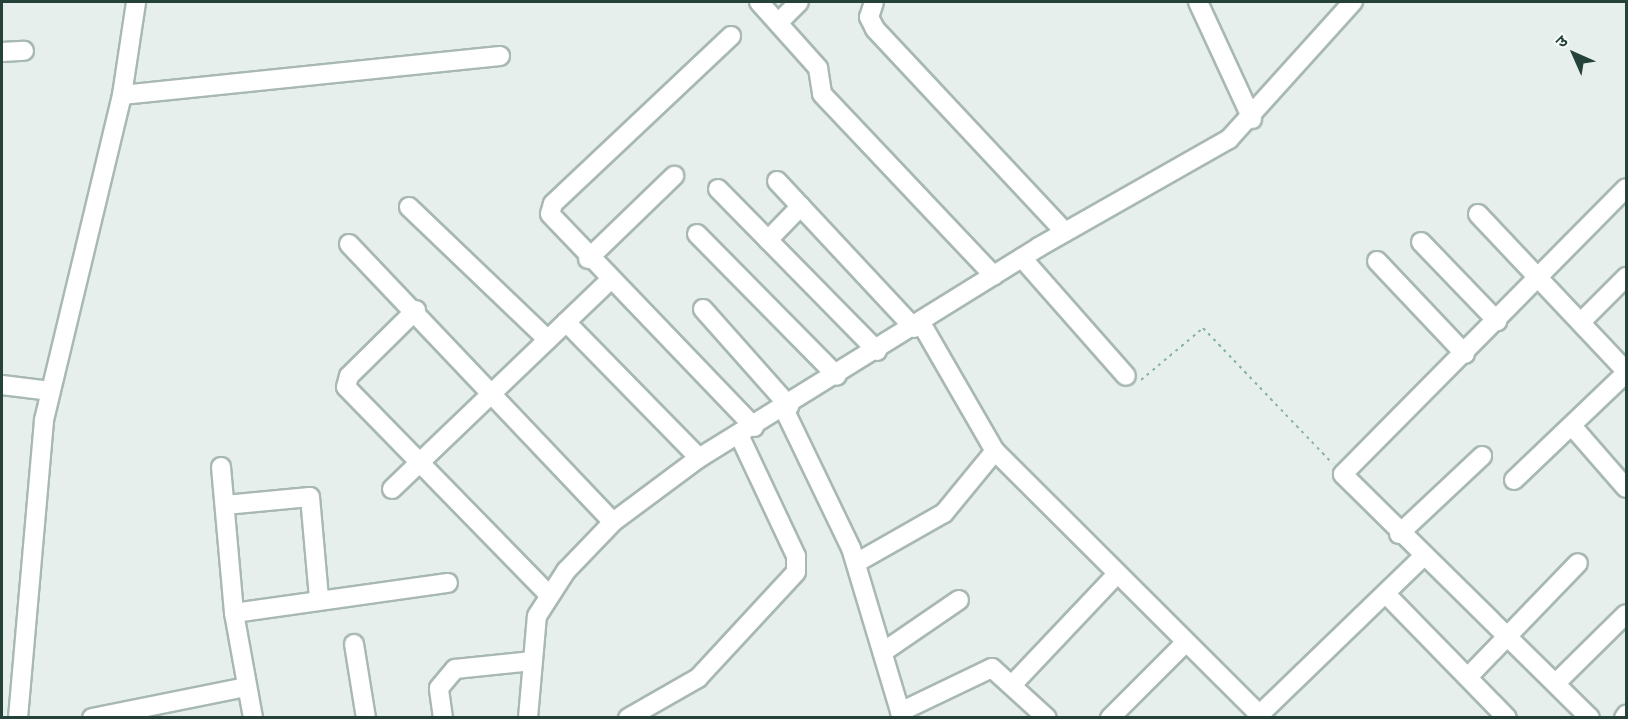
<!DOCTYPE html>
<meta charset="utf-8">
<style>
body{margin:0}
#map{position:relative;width:1628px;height:719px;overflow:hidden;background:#e6efeb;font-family:Quicksand,"Noto Sans Devanagari",sans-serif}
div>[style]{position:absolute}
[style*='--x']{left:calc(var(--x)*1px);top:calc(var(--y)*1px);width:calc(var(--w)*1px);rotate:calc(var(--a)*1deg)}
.path>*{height:2px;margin-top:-1px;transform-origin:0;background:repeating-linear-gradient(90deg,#86b3a5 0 3px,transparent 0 7.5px)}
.roads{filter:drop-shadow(2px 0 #a8b8b2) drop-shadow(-2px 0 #a8b8b2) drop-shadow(0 2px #a8b8b2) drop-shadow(0 -2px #a8b8b2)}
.minor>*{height:18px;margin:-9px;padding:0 9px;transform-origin:9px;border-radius:9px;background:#fff}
span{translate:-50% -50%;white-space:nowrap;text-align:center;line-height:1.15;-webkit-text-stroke:6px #f7fbf9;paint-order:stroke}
.frame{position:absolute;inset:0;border:3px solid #24423a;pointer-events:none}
.north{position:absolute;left:1544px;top:24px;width:60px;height:60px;-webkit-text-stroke:4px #f7fbf9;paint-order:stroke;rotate:315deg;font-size:16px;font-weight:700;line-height:24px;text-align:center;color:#24423a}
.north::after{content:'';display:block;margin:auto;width:21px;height:27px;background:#24423a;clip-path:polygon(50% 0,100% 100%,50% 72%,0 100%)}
</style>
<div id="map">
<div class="path">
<div style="--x:1141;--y:380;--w:81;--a:-40"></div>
<div style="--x:1203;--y:328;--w:188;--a:46.3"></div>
</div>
<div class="roads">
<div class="minor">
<div style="--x:759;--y:2;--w:89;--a:48.2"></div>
<div style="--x:818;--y:68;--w:26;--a:81"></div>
<div style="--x:822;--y:94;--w:250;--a:46.6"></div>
<div style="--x:874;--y:2;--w:16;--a:108"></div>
<div style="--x:869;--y:17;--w:13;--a:63"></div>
<div style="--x:875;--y:29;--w:278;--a:46.9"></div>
<div style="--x:1198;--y:2;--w:129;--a:65.2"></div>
<div style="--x:779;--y:22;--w:28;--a:-45"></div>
<div style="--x:731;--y:36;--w:245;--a:136.7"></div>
<div style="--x:553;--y:204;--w:10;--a:107"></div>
<div style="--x:550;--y:214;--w:295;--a:46.2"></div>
<div style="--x:2;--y:52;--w:22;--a:-3"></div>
<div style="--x:122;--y:95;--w:380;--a:-5.9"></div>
<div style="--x:777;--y:181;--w:201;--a:47"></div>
<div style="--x:718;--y:189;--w:227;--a:45.5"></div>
<div style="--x:409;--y:207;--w:192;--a:43.7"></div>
<div style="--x:1478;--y:214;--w:216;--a:46.7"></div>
<div style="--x:697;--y:234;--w:199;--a:45.4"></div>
<div style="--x:768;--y:240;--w:47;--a:-45.9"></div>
<div style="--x:1421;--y:242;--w:110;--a:46.1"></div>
<div style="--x:349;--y:244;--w:383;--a:46.5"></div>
<div style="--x:1022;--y:258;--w:157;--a:48.6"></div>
<div style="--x:588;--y:259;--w:120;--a:-44"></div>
<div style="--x:1377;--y:261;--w:128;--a:46.6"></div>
<div style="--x:703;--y:309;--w:130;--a:48.4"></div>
<div style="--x:416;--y:310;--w:94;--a:135.4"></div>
<div style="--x:349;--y:376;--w:11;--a:105"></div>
<div style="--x:346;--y:387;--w:289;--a:45.7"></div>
<div style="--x:566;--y:322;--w:190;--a:45.6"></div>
<div style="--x:1581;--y:322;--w:64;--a:-45"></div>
<div style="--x:921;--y:323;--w:148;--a:60"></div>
<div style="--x:995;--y:451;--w:378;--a:44.9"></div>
<div style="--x:2;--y:385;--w:49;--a:7"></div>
<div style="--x:784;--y:409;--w:154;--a:64.3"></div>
<div style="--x:851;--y:548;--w:177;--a:73.3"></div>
<div style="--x:1572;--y:426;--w:82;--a:48.9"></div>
<div style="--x:221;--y:467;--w:147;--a:84.9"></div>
<div style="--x:234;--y:613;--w:107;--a:79.7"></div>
<div style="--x:1514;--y:480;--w:155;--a:-43.7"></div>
<div style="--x:392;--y:489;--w:301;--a:-43.8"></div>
<div style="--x:225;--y:505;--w:85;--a:-5.4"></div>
<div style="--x:310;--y:497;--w:101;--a:84.9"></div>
<div style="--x:1399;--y:534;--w:114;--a:-43.2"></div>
<div style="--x:856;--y:563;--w:101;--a:-29.6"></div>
<div style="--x:944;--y:513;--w:80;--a:-50.6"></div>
<div style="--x:1386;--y:594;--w:173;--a:45.7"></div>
<div style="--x:234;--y:613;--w:216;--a:-8"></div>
<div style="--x:354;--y:644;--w:75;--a:80.8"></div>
<div style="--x:883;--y:652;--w:92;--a:-34.4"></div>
<div style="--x:1468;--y:677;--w:158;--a:-46"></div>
<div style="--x:1556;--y:683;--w:98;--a:-44.6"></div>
<div style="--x:1012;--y:685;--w:153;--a:-46.6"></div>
<div style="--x:900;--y:712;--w:102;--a:-25.6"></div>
<div style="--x:992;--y:668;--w:74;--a:42.3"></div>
<div style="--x:18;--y:718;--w:299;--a:-85"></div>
<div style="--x:44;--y:420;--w:334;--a:-76.5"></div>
<div style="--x:122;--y:95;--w:94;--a:-81.4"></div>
<div style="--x:92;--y:718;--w:157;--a:-11.4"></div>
<div style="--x:443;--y:718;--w:30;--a:-98"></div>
<div style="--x:439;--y:688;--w:25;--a:-50"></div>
<div style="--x:455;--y:669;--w:78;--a:-5.9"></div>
<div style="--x:528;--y:718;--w:102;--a:-85"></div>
<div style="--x:537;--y:616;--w:54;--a:-57.2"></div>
<div style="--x:566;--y:571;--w:68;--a:-46.2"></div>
<div style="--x:613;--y:522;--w:107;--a:-36.7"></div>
<div style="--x:699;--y:458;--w:400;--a:-31.8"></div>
<div style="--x:1039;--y:247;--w:219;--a:-29.6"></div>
<div style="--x:1229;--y:139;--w:185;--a:-47.9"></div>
<div style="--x:628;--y:718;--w:81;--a:-29.7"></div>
<div style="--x:698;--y:678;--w:144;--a:-47.2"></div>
<div style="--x:796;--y:572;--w:16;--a:-90"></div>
<div style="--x:796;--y:556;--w:134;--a:-115.2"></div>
<div style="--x:1110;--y:718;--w:107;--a:-45"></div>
<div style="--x:1256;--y:718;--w:233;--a:-44"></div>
<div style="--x:1590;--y:718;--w:347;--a:-135.4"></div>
<div style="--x:1343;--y:474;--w:402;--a:-45.3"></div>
<div style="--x:1624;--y:718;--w:4;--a:-56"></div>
</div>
</div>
<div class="frame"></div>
<div class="north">उ</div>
</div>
